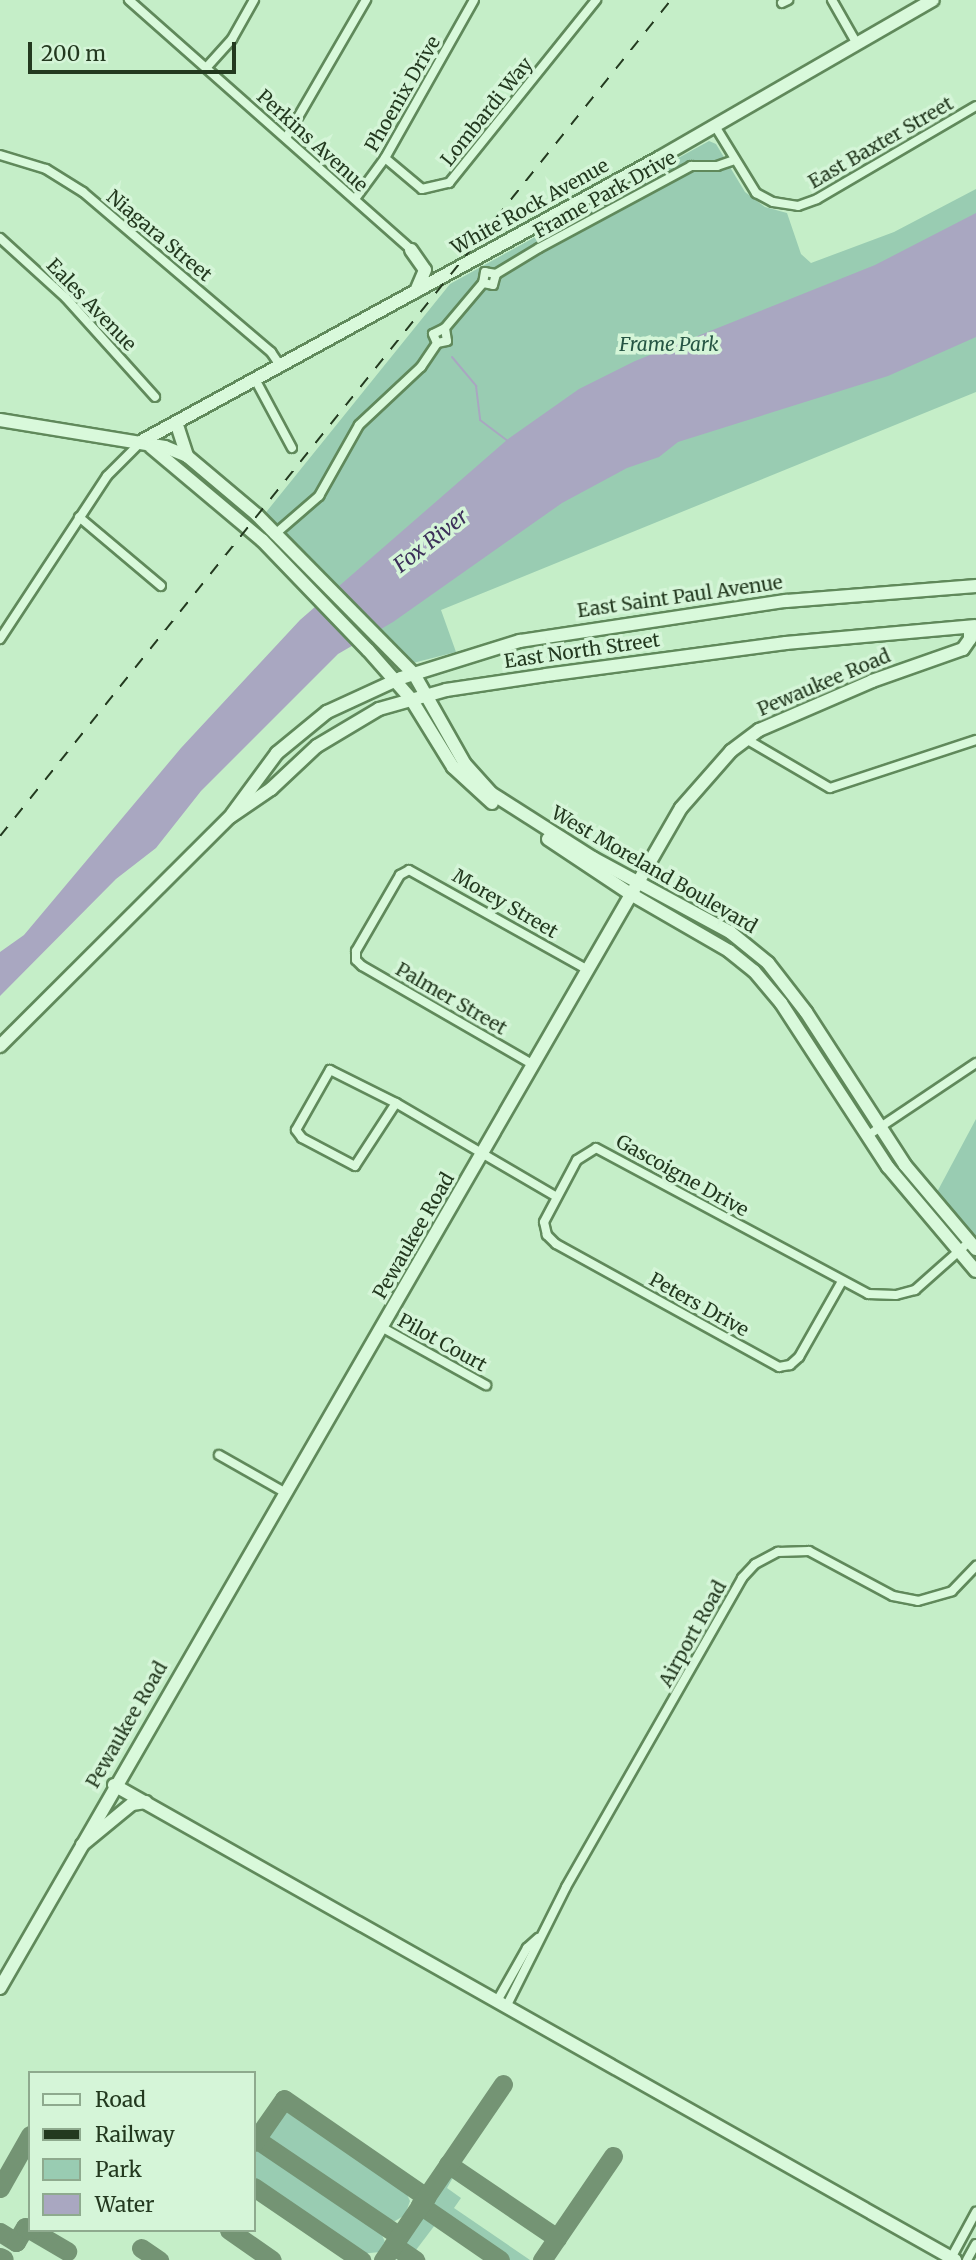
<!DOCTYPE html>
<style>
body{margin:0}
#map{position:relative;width:976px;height:2260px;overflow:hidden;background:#c5eec8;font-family:Merriweather,serif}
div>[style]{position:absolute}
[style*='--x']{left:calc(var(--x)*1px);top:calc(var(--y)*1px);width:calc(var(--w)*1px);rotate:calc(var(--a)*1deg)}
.green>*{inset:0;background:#99ccb2}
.water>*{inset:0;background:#a9a7c1}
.stream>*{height:2px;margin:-1px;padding:0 1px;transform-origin:1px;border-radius:1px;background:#a9a7c1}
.taxiway>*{height:19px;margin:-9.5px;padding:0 9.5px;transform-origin:9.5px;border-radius:9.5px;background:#749474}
.roads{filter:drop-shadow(2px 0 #60895b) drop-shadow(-2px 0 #60895b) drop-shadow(0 2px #60895b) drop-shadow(0 -2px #60895b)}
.street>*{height:8px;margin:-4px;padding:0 4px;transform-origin:4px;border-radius:4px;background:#d9f9db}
.secondary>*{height:12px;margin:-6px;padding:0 6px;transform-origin:6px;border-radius:6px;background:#d9f9db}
.rail>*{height:2px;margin-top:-1px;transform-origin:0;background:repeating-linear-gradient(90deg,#23391f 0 12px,transparent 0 24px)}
span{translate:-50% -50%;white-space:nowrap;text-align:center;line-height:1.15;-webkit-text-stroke:7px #d5f5d8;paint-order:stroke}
.street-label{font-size:19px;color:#23391f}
.park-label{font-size:19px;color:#265544;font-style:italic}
.water-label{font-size:21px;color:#3c2f59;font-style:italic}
.legend{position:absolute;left:28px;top:2071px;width:228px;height:161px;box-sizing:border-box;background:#d5f5d8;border:2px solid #8eaa8e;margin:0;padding:9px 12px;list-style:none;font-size:21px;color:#23391f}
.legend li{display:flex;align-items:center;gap:14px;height:35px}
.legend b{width:35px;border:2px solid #8eaa8e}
.scale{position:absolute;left:28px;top:42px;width:208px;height:32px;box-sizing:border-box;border:4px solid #23391f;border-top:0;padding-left:9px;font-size:21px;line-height:24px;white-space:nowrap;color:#23391f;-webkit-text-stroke:5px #d5f5d8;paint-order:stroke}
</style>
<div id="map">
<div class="green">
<div style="clip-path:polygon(709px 141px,716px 144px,745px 192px,765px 207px,787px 213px,801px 254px,811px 263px,894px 232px,976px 189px,976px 392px,441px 610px,456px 652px,413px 663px,263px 516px,450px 284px)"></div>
<div style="clip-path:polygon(976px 1119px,976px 1240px,936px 1194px)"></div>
<div style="clip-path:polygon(282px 2109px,404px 2188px,410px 2201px,405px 2215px,395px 2221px,382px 2219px,267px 2141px,266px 2131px)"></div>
<div style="clip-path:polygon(260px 2147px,378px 2226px,385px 2242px,380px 2252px,360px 2254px,254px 2182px,254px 2150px)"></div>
<div style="clip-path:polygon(447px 2172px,455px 2174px,447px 2188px,461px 2198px,454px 2208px,530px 2260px,506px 2260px,428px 2207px)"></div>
<div style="clip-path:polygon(421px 2211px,438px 2221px,416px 2250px,407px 2244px,406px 2234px)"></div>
</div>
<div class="water">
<div style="clip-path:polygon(976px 213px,976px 337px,888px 376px,678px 442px,659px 457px,627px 468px,562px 503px,393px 622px,338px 654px,201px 791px,156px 848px,116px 879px,0 996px,0 952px,24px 935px,181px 748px,300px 620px,508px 439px,579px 389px,635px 361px,875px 265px)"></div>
</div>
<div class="stream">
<div style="--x:452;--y:357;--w:38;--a:50"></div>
<div style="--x:476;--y:386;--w:34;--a:83"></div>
<div style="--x:480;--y:420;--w:34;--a:37"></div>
</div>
<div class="taxiway">
<div style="--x:256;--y:2139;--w:173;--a:34.1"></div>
<div style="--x:254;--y:2142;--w:52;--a:-55.1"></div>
<div style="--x:284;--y:2099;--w:173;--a:34.6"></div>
<div style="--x:448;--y:2164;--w:132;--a:34.2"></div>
<div style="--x:254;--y:2187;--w:130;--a:34.3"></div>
<div style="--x:0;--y:2188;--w:61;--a:-60.5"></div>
<div style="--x:420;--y:2205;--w:97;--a:34.5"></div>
<div style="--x:31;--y:2230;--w:42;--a:30.3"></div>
<div style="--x:229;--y:2230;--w:52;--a:34.9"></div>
<div style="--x:0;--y:2232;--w:19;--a:32"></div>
<div style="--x:16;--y:2242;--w:17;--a:-59"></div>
<div style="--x:25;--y:2227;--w:6;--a:31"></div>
<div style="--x:393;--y:2245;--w:27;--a:34"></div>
<div style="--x:141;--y:2248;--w:22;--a:34"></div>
<div style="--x:0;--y:2257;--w:4;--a:27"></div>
<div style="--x:383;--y:2260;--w:213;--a:-55.7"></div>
<div style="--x:542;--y:2260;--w:126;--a:-55.7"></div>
</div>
<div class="roads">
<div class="street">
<div style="--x:129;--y:0;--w:380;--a:41.5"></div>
<div style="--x:832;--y:0;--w:51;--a:60.4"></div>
<div style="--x:782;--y:3;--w:7;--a:-27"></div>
<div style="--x:206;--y:68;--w:39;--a:-48"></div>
<div style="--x:232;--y:39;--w:45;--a:-60.6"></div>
<div style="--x:715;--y:126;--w:79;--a:58.5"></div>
<div style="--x:756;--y:193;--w:19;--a:28"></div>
<div style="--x:773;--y:202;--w:25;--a:9"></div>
<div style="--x:798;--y:206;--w:20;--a:-20"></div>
<div style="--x:817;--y:199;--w:184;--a:-30.3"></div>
<div style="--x:286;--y:138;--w:160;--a:-59.9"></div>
<div style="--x:0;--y:155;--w:48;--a:16.9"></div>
<div style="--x:46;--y:169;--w:44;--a:31.9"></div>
<div style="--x:83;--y:192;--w:247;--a:40.4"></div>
<div style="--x:271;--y:352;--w:18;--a:56"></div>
<div style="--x:385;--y:158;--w:48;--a:40"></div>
<div style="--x:422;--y:189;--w:28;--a:-13"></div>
<div style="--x:449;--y:183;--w:235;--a:-51.2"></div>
<div style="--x:355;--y:199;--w:51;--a:-53.8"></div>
<div style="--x:385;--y:158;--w:181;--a:-60.6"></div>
<div style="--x:0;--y:238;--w:89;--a:42.3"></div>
<div style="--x:66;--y:298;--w:133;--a:48"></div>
<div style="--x:496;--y:274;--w:11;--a:-170"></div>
<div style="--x:485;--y:272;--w:11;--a:100"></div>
<div style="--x:483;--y:283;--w:10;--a:11"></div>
<div style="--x:493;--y:285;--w:11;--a:-75"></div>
<div style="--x:496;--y:274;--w:50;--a:-31.2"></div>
<div style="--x:539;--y:248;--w:173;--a:-28.3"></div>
<div style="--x:691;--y:166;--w:26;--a:0"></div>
<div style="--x:717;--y:166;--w:18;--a:-19"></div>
<div style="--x:445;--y:328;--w:59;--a:-49.8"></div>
<div style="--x:256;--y:381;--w:76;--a:61.8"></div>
<div style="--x:79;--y:517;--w:107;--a:40.1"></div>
<div style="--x:274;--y:535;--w:60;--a:-40.9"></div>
<div style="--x:319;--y:496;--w:81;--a:-60.6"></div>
<div style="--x:359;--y:425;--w:85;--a:-43.1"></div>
<div style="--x:421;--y:367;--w:29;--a:-56"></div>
<div style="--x:437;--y:343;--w:10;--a:-11"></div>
<div style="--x:447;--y:341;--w:13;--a:-99"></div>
<div style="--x:445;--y:328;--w:13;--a:153"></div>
<div style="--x:433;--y:334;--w:10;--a:66"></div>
<div style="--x:0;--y:639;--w:195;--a:-56.7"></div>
<div style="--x:107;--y:476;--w:47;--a:-45"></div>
<div style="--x:746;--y:739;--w:97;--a:30.3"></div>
<div style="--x:830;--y:788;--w:154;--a:-18.2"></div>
<div style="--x:532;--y:1064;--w:196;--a:-150"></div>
<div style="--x:362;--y:966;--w:8;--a:-135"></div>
<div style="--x:356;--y:960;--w:9;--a:-90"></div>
<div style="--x:356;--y:951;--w:88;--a:-59.9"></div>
<div style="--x:400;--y:875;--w:10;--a:-29"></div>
<div style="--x:409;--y:870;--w:203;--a:29.2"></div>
<div style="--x:330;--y:1070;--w:74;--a:26.6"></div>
<div style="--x:396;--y:1103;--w:75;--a:123.1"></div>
<div style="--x:355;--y:1166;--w:60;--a:-152.2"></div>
<div style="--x:302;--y:1138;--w:10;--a:-127"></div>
<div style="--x:296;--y:1130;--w:69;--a:-60.5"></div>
<div style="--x:396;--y:1103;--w:186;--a:30.3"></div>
<div style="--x:867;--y:1136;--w:131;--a:-33.8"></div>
<div style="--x:841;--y:1283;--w:85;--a:119.6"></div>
<div style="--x:799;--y:1357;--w:12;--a:138"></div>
<div style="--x:790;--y:1365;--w:11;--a:170"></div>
<div style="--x:779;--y:1367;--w:255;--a:-151.1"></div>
<div style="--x:556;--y:1244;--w:13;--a:-135"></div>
<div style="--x:547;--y:1235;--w:13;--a:-103"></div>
<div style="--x:544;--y:1222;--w:70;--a:-62"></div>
<div style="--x:577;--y:1160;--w:22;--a:-32"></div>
<div style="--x:596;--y:1148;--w:309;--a:28.2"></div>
<div style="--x:868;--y:1294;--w:28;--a:2"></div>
<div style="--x:896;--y:1295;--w:20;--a:-15"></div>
<div style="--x:915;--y:1290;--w:72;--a:-41.6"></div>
<div style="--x:383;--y:1328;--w:118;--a:29"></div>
<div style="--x:219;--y:1455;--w:75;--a:29.6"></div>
<div style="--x:497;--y:2001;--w:61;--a:-60.5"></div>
<div style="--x:527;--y:1948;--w:15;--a:-42"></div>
<div style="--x:506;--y:2007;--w:134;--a:-63.4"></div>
<div style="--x:566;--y:1887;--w:356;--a:-60.3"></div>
<div style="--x:742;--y:1578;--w:19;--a:-47"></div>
<div style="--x:755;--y:1564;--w:26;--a:-28"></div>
<div style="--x:778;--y:1552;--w:31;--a:-2"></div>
<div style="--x:809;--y:1551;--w:95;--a:28.2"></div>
<div style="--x:893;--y:1596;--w:25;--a:11"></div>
<div style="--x:918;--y:1601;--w:35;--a:-16"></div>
<div style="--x:952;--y:1591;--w:35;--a:-46"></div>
<div style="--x:950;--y:2260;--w:55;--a:-61.6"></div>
<div style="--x:967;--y:2260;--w:18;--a:-61"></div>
</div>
<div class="secondary">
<div style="--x:411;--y:250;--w:24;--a:55"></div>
<div style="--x:425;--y:270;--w:23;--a:113"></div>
<div style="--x:0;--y:420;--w:167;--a:9.3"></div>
<div style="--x:165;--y:447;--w:24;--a:22"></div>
<div style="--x:187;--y:456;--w:92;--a:40.1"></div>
<div style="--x:257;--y:515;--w:223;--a:45.4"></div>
<div style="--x:414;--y:674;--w:103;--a:60.5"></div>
<div style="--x:465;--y:764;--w:39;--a:48"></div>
<div style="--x:491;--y:793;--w:121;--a:32.5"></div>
<div style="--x:593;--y:858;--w:156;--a:28.4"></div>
<div style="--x:730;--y:932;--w:49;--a:39.2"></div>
<div style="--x:768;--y:963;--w:62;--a:52.2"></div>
<div style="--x:806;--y:1012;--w:182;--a:57.1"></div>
<div style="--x:905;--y:1165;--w:110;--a:49.8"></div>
<div style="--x:177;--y:425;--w:33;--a:72"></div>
<div style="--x:142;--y:441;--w:589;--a:-28.7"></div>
<div style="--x:659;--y:158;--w:316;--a:-30"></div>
<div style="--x:151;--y:447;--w:145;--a:40"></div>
<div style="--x:262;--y:540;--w:153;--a:46.1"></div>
<div style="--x:368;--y:650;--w:65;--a:48.7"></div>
<div style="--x:411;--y:699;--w:80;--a:58.3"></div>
<div style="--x:453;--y:767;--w:53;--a:42.7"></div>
<div style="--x:232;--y:814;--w:76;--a:-53.6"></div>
<div style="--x:277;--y:753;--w:65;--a:-39.4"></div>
<div style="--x:327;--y:712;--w:81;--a:-24.7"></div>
<div style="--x:401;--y:678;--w:125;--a:-17.3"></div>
<div style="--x:520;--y:641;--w:269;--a:-8.6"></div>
<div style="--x:786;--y:601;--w:191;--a:-4.5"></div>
<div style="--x:548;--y:839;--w:97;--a:33.7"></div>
<div style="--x:629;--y:893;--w:116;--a:30.1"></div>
<div style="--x:729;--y:951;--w:32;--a:39"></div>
<div style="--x:754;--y:971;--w:42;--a:49.8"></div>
<div style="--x:781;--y:1003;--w:196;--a:56.9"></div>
<div style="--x:888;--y:1167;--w:136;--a:49.8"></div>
<div style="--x:0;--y:1046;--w:325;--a:-44.9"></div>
<div style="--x:230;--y:817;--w:50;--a:-34.3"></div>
<div style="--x:271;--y:789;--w:63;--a:-43.1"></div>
<div style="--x:317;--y:746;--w:72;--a:-30.8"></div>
<div style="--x:379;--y:709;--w:70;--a:-15.8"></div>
<div style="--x:446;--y:690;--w:101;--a:-8.5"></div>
<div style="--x:546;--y:675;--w:242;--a:-7.6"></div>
<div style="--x:786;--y:643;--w:190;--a:-5.1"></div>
<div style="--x:114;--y:1785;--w:966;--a:29.46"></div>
<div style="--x:82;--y:1845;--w:65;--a:-39.4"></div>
<div style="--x:132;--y:1804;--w:14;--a:-8"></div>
<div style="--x:0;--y:1988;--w:1362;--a:-60.01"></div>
<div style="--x:681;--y:808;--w:76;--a:-48.7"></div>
<div style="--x:731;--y:751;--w:35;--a:-37"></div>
<div style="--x:759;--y:730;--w:123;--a:-23.4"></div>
<div style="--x:872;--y:681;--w:96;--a:-19.4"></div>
<div style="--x:963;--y:649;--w:12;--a:-55"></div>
<div style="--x:970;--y:639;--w:12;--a:-90"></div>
</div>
</div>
<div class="rail">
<div style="--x:0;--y:836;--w:1072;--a:-51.25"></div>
</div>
<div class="street-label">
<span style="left:403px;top:94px;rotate:-60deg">Phoenix Drive</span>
<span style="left:487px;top:112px;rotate:-51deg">Lombardi Way</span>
<span style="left:312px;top:141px;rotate:42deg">Perkins Avenue</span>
<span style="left:881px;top:143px;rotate:-30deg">East Baxter Street</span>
<span style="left:605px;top:195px;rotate:-29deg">Frame Park Drive</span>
<span style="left:530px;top:207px;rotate:-29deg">White Rock Avenue</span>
<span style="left:159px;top:236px;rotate:40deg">Niagara Street</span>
<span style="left:91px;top:305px;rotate:46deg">Eales Avenue</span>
<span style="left:680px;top:597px;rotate:-8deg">East Saint Paul Avenue</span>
<span style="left:582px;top:651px;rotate:-8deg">East North Street</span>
<span style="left:824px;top:683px;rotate:-23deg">Pewaukee Road</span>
<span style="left:654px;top:870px;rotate:30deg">West Moreland Boulevard</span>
<span style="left:505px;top:904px;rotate:30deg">Morey Street</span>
<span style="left:451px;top:999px;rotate:30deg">Palmer Street</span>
<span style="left:682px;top:1176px;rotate:29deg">Gascoigne Drive</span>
<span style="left:414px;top:1236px;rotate:-60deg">Pewaukee Road</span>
<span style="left:699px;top:1305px;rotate:29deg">Peters Drive</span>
<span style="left:442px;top:1343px;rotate:29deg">Pilot Court</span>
<span style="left:693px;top:1634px;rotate:-61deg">Airport Road</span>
<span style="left:127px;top:1725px;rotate:-60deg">Pewaukee Road</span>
</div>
<div class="park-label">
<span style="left:669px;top:345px">Frame Park</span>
</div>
<div class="water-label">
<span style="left:431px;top:541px;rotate:-38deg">Fox River</span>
</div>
<ul class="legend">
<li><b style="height:9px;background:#d9f9db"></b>Road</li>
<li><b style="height:9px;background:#23391f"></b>Railway</li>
<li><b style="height:19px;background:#99ccb2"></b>Park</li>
<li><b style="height:19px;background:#a9a7c1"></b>Water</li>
</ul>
<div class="scale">200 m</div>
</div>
